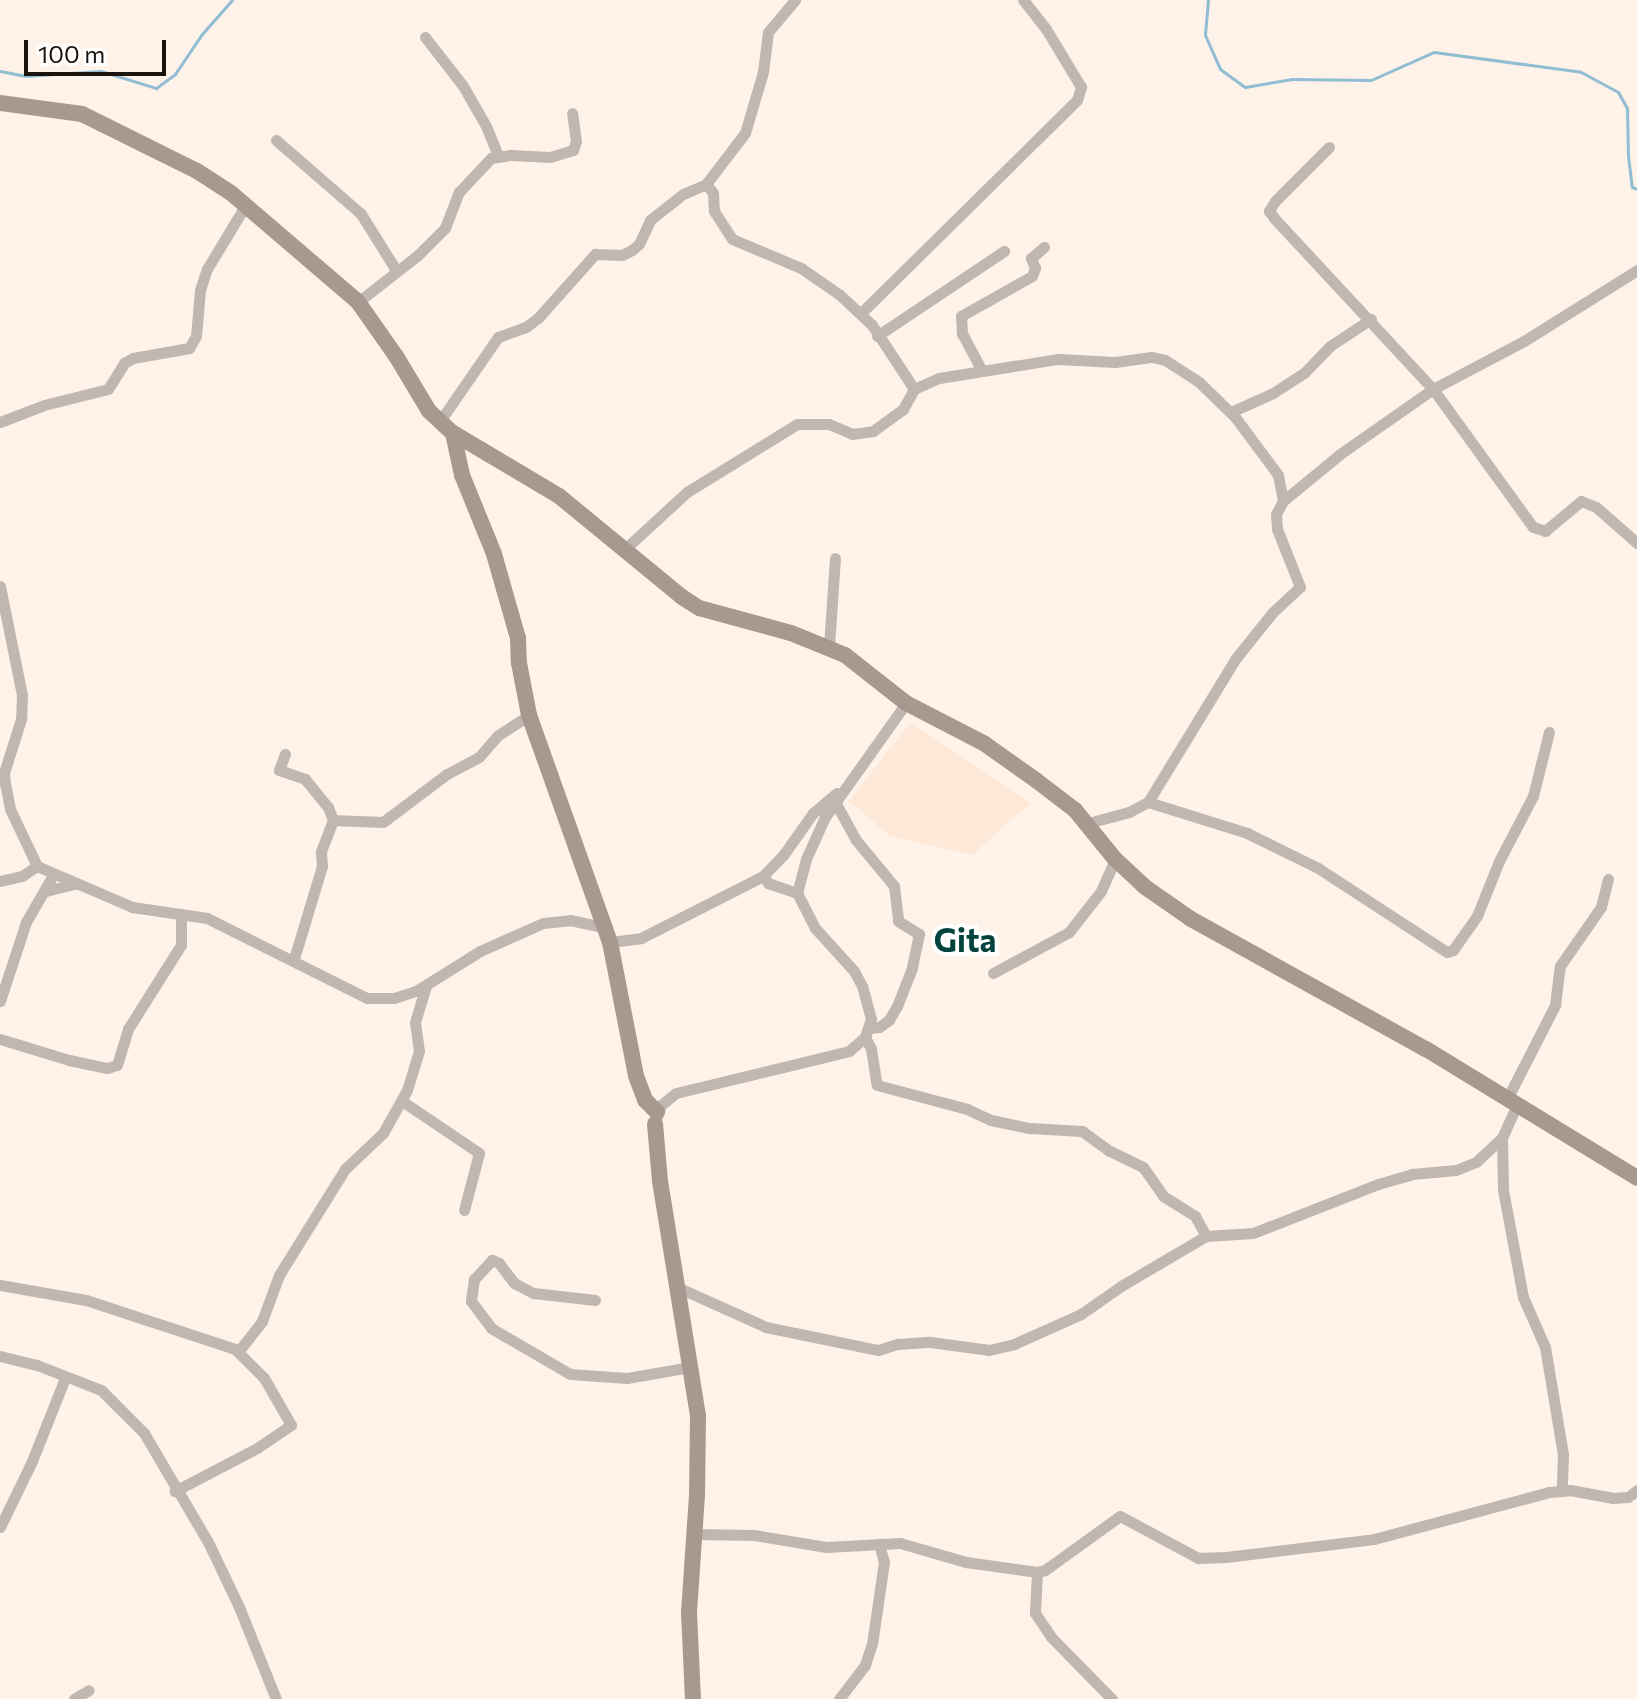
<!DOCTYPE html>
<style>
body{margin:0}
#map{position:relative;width:1637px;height:1699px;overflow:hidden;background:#fff2e8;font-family:Commissioner,sans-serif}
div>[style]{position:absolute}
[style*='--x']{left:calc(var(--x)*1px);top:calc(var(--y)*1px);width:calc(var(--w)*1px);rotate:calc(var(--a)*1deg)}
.built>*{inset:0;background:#fee8d7}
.stream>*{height:3px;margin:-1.5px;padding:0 1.5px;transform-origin:1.5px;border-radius:1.5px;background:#90bdd3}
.street>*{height:11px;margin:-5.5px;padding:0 5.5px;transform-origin:5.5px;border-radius:5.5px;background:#c1b7b1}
.secondary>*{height:16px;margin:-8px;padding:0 8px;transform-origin:8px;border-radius:8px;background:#a79990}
span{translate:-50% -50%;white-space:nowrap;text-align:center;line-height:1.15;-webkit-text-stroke:8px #fff;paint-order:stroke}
.quarter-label{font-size:32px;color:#02433d;font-weight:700}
.scale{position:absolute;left:24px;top:40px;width:142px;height:36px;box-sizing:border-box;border:4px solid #1b140e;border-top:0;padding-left:10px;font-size:24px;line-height:28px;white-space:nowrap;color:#1b140e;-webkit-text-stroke:6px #fff;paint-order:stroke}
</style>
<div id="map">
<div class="built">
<div style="clip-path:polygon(910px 723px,1030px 803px,972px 855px,890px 836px,849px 801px)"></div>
</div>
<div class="stream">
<div style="--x:1208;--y:0;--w:35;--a:95"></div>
<div style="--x:1205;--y:35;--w:37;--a:66"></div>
<div style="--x:1220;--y:69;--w:31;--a:36"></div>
<div style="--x:1245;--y:87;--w:48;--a:-9.7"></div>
<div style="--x:1292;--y:79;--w:79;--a:0.7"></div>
<div style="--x:1371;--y:80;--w:69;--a:-24"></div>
<div style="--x:1434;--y:52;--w:148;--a:7.7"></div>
<div style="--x:1581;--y:72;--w:42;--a:28.4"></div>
<div style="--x:1618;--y:92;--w:18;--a:61"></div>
<div style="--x:1627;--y:108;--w:48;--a:88.8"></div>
<div style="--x:1628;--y:156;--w:31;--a:83"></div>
<div style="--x:1632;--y:187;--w:5;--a:22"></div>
<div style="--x:0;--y:71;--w:25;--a:11"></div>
<div style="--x:25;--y:76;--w:76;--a:-3.8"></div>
<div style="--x:101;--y:71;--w:58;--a:17.2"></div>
<div style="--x:156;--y:88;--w:24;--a:-36"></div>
<div style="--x:175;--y:74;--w:48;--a:-56"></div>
<div style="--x:202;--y:34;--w:45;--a:-48.6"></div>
</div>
<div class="street">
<div style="--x:425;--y:37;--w:62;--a:52.2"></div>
<div style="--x:463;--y:86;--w:46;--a:60.1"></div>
<div style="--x:486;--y:126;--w:31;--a:68"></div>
<div style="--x:276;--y:140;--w:113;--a:41"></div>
<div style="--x:361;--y:214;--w:66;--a:58"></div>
<div style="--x:1329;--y:147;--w:76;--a:135"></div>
<div style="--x:1275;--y:201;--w:12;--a:121"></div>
<div style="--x:1269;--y:211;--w:9;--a:54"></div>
<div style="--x:1274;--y:218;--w:233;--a:47.1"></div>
<div style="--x:1433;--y:389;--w:170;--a:54.1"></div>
<div style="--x:1533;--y:527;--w:13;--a:18"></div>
<div style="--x:1545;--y:531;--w:47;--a:-39.8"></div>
<div style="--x:1581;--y:501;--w:16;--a:22"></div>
<div style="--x:1596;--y:507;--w:55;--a:41.3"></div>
<div style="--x:706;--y:184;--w:11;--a:52"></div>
<div style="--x:713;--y:193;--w:18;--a:87"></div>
<div style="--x:714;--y:211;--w:33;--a:57"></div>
<div style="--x:732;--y:239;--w:75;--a:22.8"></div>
<div style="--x:801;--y:268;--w:47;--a:34.7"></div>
<div style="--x:840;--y:295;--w:44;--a:43.2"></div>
<div style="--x:872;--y:325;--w:77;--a:56.7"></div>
<div style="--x:358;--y:302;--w:76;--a:-38.1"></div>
<div style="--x:418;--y:255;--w:38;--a:-45"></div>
<div style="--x:445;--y:228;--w:39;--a:-69"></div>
<div style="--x:459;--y:192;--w:47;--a:-46.7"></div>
<div style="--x:491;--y:158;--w:20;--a:-9"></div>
<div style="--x:511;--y:155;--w:39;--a:3"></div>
<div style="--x:550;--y:157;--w:24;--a:-17"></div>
<div style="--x:573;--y:150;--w:9;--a:-72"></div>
<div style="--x:576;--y:141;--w:28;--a:-98"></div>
<div style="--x:861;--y:313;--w:303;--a:-44.6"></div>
<div style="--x:1077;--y:100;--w:14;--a:-73"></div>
<div style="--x:1081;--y:87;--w:68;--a:-121.1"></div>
<div style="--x:1046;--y:29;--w:37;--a:-128"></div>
<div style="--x:877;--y:336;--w:153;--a:-33.8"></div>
<div style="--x:981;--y:369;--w:40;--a:-118"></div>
<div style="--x:962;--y:334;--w:18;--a:-93"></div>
<div style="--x:961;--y:316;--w:81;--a:-29.4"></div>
<div style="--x:1032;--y:276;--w:9;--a:-69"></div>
<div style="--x:1035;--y:268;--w:11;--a:-112"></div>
<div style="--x:1031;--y:258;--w:17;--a:-40"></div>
<div style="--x:1231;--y:412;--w:46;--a:-24.3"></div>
<div style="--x:1273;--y:393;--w:37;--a:-33"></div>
<div style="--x:1304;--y:373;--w:37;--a:-46"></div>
<div style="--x:1330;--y:346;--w:49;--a:-33.4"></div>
<div style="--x:440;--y:421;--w:102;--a:-55.4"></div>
<div style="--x:498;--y:337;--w:30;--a:-20"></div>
<div style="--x:526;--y:327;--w:15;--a:-37"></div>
<div style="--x:538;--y:318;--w:86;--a:-48.3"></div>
<div style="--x:595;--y:254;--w:27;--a:2"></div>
<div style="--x:622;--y:255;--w:11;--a:-27"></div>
<div style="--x:632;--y:250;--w:9;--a:-41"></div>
<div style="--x:639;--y:244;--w:26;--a:-65"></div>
<div style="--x:650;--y:220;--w:42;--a:-38.2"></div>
<div style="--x:683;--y:194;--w:25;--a:-23"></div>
<div style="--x:706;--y:184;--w:64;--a:-52.6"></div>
<div style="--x:745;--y:133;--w:64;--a:-73.6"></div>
<div style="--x:763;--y:72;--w:40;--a:-82.9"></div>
<div style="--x:768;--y:32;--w:42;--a:-49.8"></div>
<div style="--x:0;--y:422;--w:47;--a:-21.1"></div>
<div style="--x:44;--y:405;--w:66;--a:-14"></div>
<div style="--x:108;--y:389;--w:31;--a:-58"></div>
<div style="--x:124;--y:363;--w:10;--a:-29"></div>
<div style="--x:133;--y:358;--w:57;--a:-10.1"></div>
<div style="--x:189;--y:348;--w:14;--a:-60"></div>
<div style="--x:196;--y:336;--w:46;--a:-85"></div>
<div style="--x:200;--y:290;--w:22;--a:-72"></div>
<div style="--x:207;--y:269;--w:74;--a:-58.9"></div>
<div style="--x:626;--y:548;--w:83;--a:-42.6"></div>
<div style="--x:687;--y:492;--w:129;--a:-31.7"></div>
<div style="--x:797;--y:424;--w:32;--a:0"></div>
<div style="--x:829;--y:424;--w:25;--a:23"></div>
<div style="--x:852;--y:434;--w:21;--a:-8"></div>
<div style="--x:873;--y:431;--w:37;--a:-36"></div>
<div style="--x:903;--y:409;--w:23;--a:-61"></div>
<div style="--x:914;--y:389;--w:27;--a:-24"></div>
<div style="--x:939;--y:378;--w:121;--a:-9.1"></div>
<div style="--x:1058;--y:359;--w:57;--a:3"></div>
<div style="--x:1115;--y:362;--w:37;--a:-8"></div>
<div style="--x:1152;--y:357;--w:13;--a:13"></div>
<div style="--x:1165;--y:360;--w:40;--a:32.9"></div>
<div style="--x:1199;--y:382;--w:50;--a:44.2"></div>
<div style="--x:1235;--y:417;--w:72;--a:53.4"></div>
<div style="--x:1278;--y:475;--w:26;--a:79"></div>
<div style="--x:0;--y:586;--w:111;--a:78.6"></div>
<div style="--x:22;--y:695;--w:24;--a:92"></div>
<div style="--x:21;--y:719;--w:57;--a:107.5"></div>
<div style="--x:4;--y:773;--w:10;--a:84"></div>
<div style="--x:5;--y:783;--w:26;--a:79"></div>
<div style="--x:10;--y:809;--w:63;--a:64.7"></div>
<div style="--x:37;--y:866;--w:103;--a:23.3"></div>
<div style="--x:132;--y:907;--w:76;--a:8.3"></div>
<div style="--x:207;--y:918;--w:179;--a:26.6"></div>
<div style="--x:367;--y:998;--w:27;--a:0"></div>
<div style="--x:394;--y:998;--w:23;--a:-18"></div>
<div style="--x:416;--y:991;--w:75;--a:-32"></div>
<div style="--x:480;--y:951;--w:69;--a:-24"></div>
<div style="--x:543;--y:923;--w:27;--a:-6"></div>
<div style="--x:570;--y:920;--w:35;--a:12"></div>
<div style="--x:829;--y:646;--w:88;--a:-86.1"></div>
<div style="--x:285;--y:754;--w:17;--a:111"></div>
<div style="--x:279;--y:770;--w:28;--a:19"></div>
<div style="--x:305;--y:779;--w:36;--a:51"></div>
<div style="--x:328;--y:807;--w:14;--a:69"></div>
<div style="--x:333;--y:820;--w:34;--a:111"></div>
<div style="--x:321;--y:852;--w:14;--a:86"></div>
<div style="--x:322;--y:866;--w:97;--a:106.8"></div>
<div style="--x:835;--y:802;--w:43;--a:61.1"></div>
<div style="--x:856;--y:840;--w:60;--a:50.4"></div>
<div style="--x:894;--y:886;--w:35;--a:83"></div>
<div style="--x:898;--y:921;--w:25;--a:32"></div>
<div style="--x:919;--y:934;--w:35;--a:102"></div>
<div style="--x:912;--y:968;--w:41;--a:111.5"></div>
<div style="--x:897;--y:1006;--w:16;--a:120"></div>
<div style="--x:889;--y:1020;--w:12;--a:145"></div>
<div style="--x:879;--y:1027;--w:10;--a:174"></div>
<div style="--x:1148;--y:802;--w:104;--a:17.4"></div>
<div style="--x:1247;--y:833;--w:79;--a:26.2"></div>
<div style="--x:1318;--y:868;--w:154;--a:33.1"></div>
<div style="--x:1447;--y:952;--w:6;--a:-18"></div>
<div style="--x:1453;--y:950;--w:42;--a:-54.8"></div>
<div style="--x:1477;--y:916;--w:59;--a:-68.2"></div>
<div style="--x:1499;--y:861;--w:73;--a:-62.4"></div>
<div style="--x:1533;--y:796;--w:66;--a:-76"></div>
<div style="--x:333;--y:820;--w:50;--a:2.3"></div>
<div style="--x:383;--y:822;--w:80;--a:-36.9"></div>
<div style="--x:447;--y:774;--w:36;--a:-28"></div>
<div style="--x:479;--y:757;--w:28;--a:-49"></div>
<div style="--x:497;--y:736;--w:38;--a:-33"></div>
<div style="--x:1088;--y:823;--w:42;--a:-15"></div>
<div style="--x:1129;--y:812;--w:21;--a:-28"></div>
<div style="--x:1148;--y:802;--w:169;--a:-58.6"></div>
<div style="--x:1236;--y:658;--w:59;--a:-51.2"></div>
<div style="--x:1273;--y:612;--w:37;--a:-43"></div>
<div style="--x:1300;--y:587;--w:62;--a:-111.6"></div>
<div style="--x:1277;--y:529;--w:15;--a:-94"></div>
<div style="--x:1276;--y:514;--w:15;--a:-62"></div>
<div style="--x:1283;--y:501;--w:74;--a:-39.5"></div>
<div style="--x:1340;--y:454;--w:113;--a:-35"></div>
<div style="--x:1433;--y:389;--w:103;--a:-27.8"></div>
<div style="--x:1524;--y:341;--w:133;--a:-32.1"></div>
<div style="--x:763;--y:876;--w:9;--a:54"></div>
<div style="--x:768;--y:883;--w:31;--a:19"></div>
<div style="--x:0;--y:881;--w:23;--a:-13"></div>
<div style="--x:22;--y:876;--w:18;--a:-34"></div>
<div style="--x:46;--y:891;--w:32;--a:-14"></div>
<div style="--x:610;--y:942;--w:31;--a:-7"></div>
<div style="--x:641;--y:938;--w:137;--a:-26.9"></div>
<div style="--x:763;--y:876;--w:30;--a:-46"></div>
<div style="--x:784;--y:854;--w:50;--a:-54.7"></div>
<div style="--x:813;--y:813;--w:31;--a:-40"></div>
<div style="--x:993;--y:973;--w:86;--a:-28.3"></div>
<div style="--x:1069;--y:932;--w:52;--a:-52"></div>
<div style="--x:1101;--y:891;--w:35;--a:-66"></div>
<div style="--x:0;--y:1001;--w:83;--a:-71.8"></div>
<div style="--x:26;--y:922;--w:54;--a:-60.1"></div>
<div style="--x:865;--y:1037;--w:13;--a:63"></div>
<div style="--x:871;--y:1049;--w:36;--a:81"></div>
<div style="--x:877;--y:1085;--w:93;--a:14.9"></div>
<div style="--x:967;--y:1109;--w:26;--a:25"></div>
<div style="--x:991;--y:1120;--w:40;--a:12"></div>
<div style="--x:1030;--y:1128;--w:52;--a:3.3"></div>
<div style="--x:1082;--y:1131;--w:34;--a:36"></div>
<div style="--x:1110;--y:1151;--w:37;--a:26"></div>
<div style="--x:1143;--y:1167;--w:35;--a:55"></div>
<div style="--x:1163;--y:1196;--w:38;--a:32"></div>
<div style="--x:1195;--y:1216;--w:23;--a:61"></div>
<div style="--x:0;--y:1039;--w:72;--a:16.9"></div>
<div style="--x:69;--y:1060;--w:39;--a:12"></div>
<div style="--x:107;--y:1068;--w:10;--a:-17"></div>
<div style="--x:117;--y:1065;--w:38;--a:-73"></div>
<div style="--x:128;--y:1029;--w:99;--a:-57.8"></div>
<div style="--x:181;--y:945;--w:31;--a:-90"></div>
<div style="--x:1507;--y:1099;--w:106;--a:-62.9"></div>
<div style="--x:1555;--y:1005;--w:39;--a:-83"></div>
<div style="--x:1560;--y:966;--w:72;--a:-55.2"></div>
<div style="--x:1601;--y:907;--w:29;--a:-76"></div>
<div style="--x:402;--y:1101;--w:93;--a:34"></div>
<div style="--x:479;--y:1153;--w:59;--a:104.7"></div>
<div style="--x:656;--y:1119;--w:15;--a:-70"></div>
<div style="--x:661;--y:1105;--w:19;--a:-39"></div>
<div style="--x:676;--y:1093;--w:178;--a:-13.6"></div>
<div style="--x:849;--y:1051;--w:21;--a:-41"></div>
<div style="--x:865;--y:1037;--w:19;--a:-72"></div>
<div style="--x:871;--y:1019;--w:34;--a:-105"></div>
<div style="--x:862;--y:986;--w:17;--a:-118"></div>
<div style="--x:854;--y:971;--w:58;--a:-132.2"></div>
<div style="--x:815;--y:928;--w:39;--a:-117"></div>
<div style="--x:797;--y:893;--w:35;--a:-75"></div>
<div style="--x:806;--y:859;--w:46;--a:-65.7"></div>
<div style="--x:825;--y:817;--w:140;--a:-54.6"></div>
<div style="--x:1502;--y:1138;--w:52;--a:88.9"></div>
<div style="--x:1503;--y:1190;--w:109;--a:79.4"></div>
<div style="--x:1523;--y:1297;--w:55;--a:66.3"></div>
<div style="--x:1545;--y:1347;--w:109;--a:80.5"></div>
<div style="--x:1563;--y:1454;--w:37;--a:92"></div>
<div style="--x:0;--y:1285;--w:87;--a:9.9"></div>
<div style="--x:86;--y:1300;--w:157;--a:18.2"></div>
<div style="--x:235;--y:1349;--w:41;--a:45"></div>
<div style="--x:264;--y:1378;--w:54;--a:60.1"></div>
<div style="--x:291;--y:1425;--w:41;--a:145.9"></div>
<div style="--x:257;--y:1448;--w:93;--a:152.3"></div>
<div style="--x:677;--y:1287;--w:98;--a:24.2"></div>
<div style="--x:766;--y:1327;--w:30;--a:12"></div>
<div style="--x:795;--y:1333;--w:85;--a:11.6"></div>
<div style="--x:878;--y:1350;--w:21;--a:-17"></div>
<div style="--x:898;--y:1344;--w:32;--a:-4"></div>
<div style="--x:930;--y:1342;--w:60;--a:7.7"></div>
<div style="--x:989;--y:1350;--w:26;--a:-13"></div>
<div style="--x:1014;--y:1344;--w:73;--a:-24.1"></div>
<div style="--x:1081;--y:1314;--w:49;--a:-35"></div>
<div style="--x:1121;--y:1286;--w:99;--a:-30.5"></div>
<div style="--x:1206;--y:1236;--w:47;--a:-3.7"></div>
<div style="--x:1253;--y:1233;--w:134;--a:-21.4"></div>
<div style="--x:1378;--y:1184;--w:35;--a:-16"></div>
<div style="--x:1412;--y:1174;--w:44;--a:-5.2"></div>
<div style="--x:1456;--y:1170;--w:22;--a:-22"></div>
<div style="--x:1476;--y:1162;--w:35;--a:-43"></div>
<div style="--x:1502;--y:1138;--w:36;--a:-66"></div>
<div style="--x:595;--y:1300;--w:62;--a:-173.6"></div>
<div style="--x:533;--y:1293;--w:21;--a:-152"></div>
<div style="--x:514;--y:1283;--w:25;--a:-127"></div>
<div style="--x:499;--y:1263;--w:8;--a:-157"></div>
<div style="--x:492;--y:1260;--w:26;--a:133"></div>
<div style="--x:474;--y:1279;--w:22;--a:98"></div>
<div style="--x:471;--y:1301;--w:34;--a:53"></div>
<div style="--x:491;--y:1328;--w:91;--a:30.2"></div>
<div style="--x:570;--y:1374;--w:57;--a:4"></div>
<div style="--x:627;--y:1378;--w:65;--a:-9.8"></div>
<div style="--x:238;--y:1352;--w:39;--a:-52"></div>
<div style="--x:262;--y:1321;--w:49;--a:-69.7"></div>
<div style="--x:279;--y:1275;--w:125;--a:-58.1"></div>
<div style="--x:345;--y:1169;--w:52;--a:-43.5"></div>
<div style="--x:383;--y:1133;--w:49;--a:-60.8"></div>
<div style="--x:407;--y:1090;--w:41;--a:-72.9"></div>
<div style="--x:419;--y:1051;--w:29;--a:-98"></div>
<div style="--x:415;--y:1022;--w:37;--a:-73"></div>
<div style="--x:0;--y:1356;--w:38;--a:14"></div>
<div style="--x:37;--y:1365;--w:69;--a:21.3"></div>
<div style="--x:101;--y:1390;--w:61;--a:45"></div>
<div style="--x:144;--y:1433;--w:126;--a:59.6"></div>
<div style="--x:208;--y:1542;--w:72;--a:64.5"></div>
<div style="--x:239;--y:1607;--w:99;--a:68.1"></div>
<div style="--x:0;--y:1527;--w:73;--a:-64.1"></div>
<div style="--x:32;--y:1461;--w:89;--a:-68.3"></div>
<div style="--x:695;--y:1534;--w:59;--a:1"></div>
<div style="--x:754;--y:1535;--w:73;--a:9.5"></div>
<div style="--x:826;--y:1547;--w:74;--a:-3.1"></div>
<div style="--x:900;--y:1543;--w:69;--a:16.1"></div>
<div style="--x:966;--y:1562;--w:72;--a:8"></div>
<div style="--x:1037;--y:1572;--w:8;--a:-14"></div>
<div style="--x:1045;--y:1570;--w:92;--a:-35.8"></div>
<div style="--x:1120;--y:1516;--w:89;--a:28.3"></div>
<div style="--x:1198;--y:1558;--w:28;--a:-2"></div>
<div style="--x:1226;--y:1557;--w:149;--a:-6.9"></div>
<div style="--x:1374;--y:1539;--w:181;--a:-15"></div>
<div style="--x:1549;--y:1492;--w:21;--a:-5"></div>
<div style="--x:1570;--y:1490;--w:44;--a:10.5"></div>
<div style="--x:1613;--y:1498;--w:15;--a:-4"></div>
<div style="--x:1628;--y:1497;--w:11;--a:-38"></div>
<div style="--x:1037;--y:1572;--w:41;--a:92.8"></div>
<div style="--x:1035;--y:1613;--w:29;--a:56"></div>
<div style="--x:1051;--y:1637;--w:87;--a:45.5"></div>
<div style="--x:74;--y:1699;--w:17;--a:-31"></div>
<div style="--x:839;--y:1699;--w:43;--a:-52.6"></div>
<div style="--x:865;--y:1665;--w:22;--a:-72"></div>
<div style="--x:872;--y:1644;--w:83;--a:-81.7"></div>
<div style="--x:884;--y:1562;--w:19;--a:-106"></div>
</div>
<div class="secondary">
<div style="--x:0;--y:103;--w:83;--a:7.6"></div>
<div style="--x:82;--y:114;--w:128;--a:26.4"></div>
<div style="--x:197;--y:171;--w:40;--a:32.9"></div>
<div style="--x:231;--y:193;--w:167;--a:40.6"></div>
<div style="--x:358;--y:302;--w:66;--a:54.9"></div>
<div style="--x:396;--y:356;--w:64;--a:59"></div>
<div style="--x:429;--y:411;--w:33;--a:43"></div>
<div style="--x:453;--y:433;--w:123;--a:30.7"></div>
<div style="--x:559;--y:496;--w:159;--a:39.4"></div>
<div style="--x:682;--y:597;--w:20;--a:33"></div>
<div style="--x:699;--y:608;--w:95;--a:15.2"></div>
<div style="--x:791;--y:633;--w:58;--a:22.2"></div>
<div style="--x:845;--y:655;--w:78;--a:38.2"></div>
<div style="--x:906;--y:703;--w:89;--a:27.4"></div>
<div style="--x:985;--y:744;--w:64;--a:35.4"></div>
<div style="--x:1037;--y:781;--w:48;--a:37.3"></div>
<div style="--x:1075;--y:810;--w:63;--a:50.8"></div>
<div style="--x:1115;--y:859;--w:41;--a:43"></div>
<div style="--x:1145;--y:887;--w:56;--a:34.8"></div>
<div style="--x:1191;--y:919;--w:269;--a:29"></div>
<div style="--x:1426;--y:1049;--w:247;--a:31.4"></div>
<div style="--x:453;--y:433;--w:43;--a:77.9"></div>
<div style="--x:462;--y:475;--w:85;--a:67.9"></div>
<div style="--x:494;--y:554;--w:87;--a:74.1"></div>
<div style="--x:518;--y:638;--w:25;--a:88"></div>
<div style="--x:519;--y:663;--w:53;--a:79.1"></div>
<div style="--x:529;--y:715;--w:241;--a:70.4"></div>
<div style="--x:610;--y:942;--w:136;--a:79"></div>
<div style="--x:636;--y:1076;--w:26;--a:69"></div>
<div style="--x:645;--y:1100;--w:17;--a:45"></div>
<div style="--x:655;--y:1124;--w:57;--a:85"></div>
<div style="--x:660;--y:1181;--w:238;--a:80.8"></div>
<div style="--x:698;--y:1416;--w:79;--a:90.7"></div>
<div style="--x:697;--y:1495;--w:117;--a:93.9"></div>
<div style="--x:689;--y:1612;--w:87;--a:87.4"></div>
</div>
<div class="quarter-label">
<span style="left:965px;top:939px">Gita</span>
</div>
<div class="scale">100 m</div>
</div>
